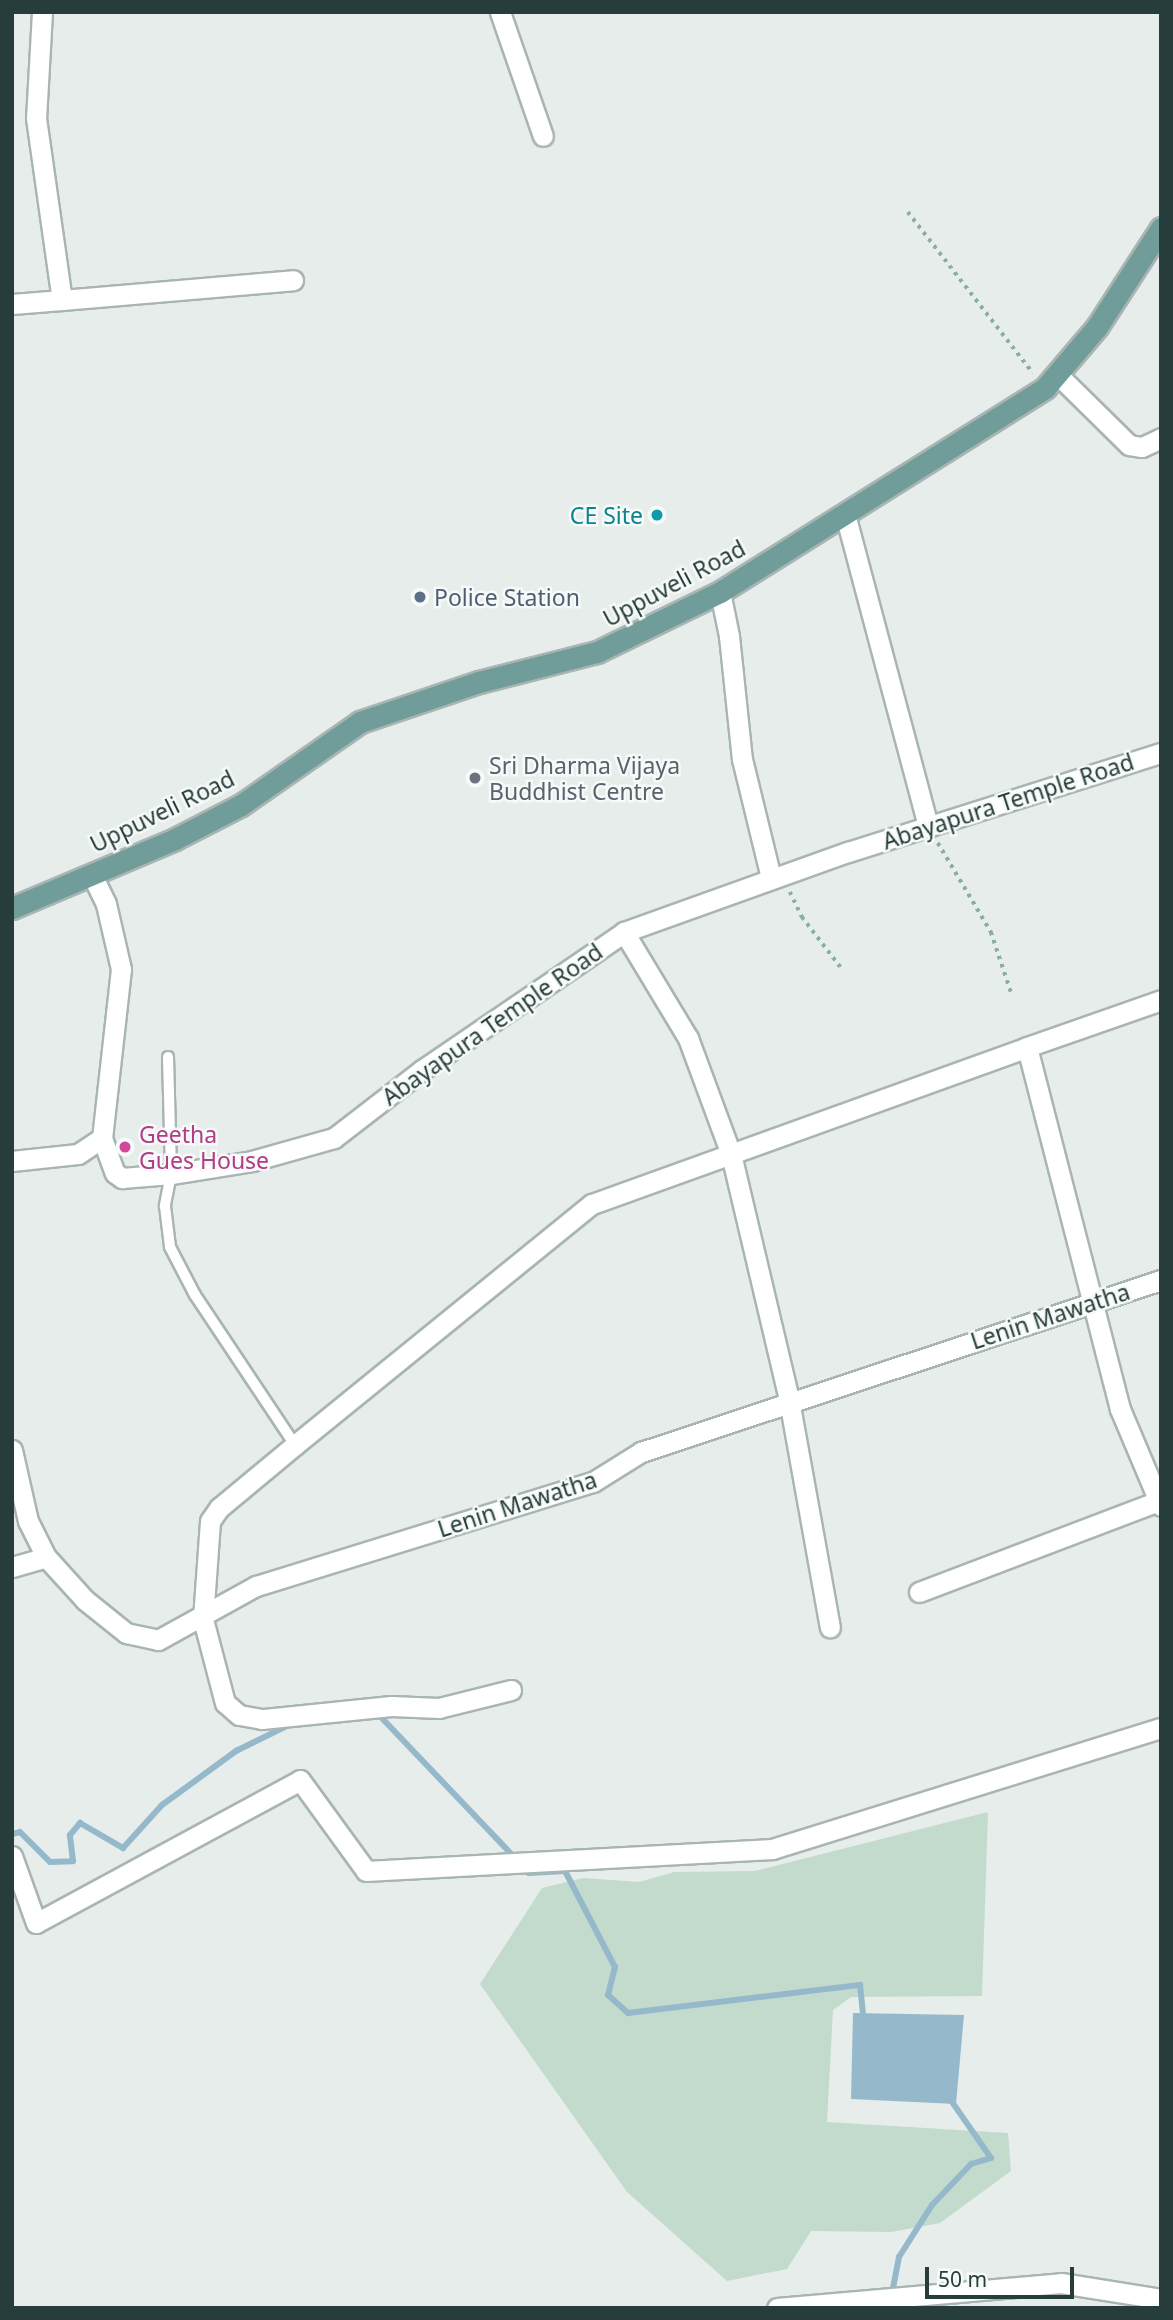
<!DOCTYPE html>
<style>
body{margin:0}
#map{position:relative;width:1173px;height:2320px;overflow:hidden;background:#e6edeb;font-family:"Noto Sans",sans-serif}
div>[style]{position:absolute}
[style*='--x']{left:calc(var(--x)*1px);top:calc(var(--y)*1px);width:calc(var(--w)*1px);rotate:calc(var(--a)*1deg)}
.green>*{inset:0;background:#c2dbcd}
.water>*{inset:0;background:#95b9cb}
.stream>*{height:6px;margin:-3px;padding:0 3px;transform-origin:3px;border-radius:3px;background:#95b9cb}
.path>*{height:3.5px;margin-top:-1.75px;transform-origin:0;background:repeating-linear-gradient(90deg,#8aada8 0 3.5px,transparent 0 8.5px)}
.roads{filter:drop-shadow(2px 0 #a9b5b3) drop-shadow(-2px 0 #a9b5b3) drop-shadow(0 2px #a9b5b3) drop-shadow(0 -2px #a9b5b3)}
.lane>*{height:10px;margin:-5px;padding:0 5px;transform-origin:5px;border-radius:5px;background:#fff}
.street>*{height:19px;margin:-9.5px;padding:0 9.5px;transform-origin:9.5px;border-radius:9.5px;background:#fff}
.primary>*{height:21px;margin:-10.5px;padding:0 10.5px;transform-origin:10.5px;border-radius:10.5px;background:#709d9a}
.dots>*{width:19px;height:19px;translate:-50% -50%;box-sizing:border-box;border:4px solid #f6faf8;border-radius:50%}
span{translate:-50% -50%;white-space:nowrap;text-align:center;line-height:1.15;-webkit-text-stroke:5px #f6faf8;paint-order:stroke}
.culture-label{font-size:23px;color:#0d838f}
.right{translate:-100% -50%;text-align:right}
.street-label{font-size:23px;color:#273d3b}
.service-label{font-size:23px;color:#4e5e75}
.left{translate:0 -50%;text-align:left}
.worship-label{font-size:23px;color:#5b616d}
.hotel-label{font-size:23px;color:#b23c85}
.frame{position:absolute;inset:0;border:14px solid #273d3b;pointer-events:none}
.scale{position:absolute;left:925px;top:2267px;width:149px;height:32px;box-sizing:border-box;border:4px solid #273d3b;border-top:0;padding-left:9px;font-size:21px;line-height:24px;white-space:nowrap;color:#273d3b;-webkit-text-stroke:5px #f6faf8;paint-order:stroke}
</style>
<div id="map">
<div class="green">
<div style="clip-path:polygon(988px 1812px,982px 1996px,851px 1997px,833px 2010px,827px 2122px,1008px 2133px,1011px 2171px,940px 2223px,891px 2232px,811px 2231px,787px 2269px,727px 2281px,627px 2192px,480px 1984px,542px 1888px,583px 1878px,639px 1882px,674px 1872px,755px 1871px)"></div>
</div>
<div class="water">
<div style="clip-path:polygon(853px 2013px,964px 2015px,956px 2104px,851px 2099px)"></div>
</div>
<div class="stream">
<div style="--x:378;--y:1714;--w:199;--a:46.4"></div>
<div style="--x:12;--y:1834;--w:8;--a:-14"></div>
<div style="--x:20;--y:1832;--w:42;--a:45"></div>
<div style="--x:50;--y:1862;--w:23;--a:-2"></div>
<div style="--x:73;--y:1861;--w:26;--a:-97"></div>
<div style="--x:70;--y:1835;--w:16;--a:-50"></div>
<div style="--x:80;--y:1823;--w:50;--a:30.2"></div>
<div style="--x:123;--y:1848;--w:58;--a:-47.8"></div>
<div style="--x:162;--y:1805;--w:92;--a:-36.1"></div>
<div style="--x:236;--y:1751;--w:66;--a:-26.2"></div>
<div style="--x:522;--y:1866;--w:10;--a:45"></div>
<div style="--x:529;--y:1873;--w:36;--a:-3"></div>
<div style="--x:565;--y:1871;--w:108;--a:62.5"></div>
<div style="--x:615;--y:1967;--w:29;--a:104"></div>
<div style="--x:608;--y:1995;--w:27;--a:42"></div>
<div style="--x:628;--y:2013;--w:234;--a:-6.9"></div>
<div style="--x:860;--y:1985;--w:36;--a:84"></div>
<div style="--x:893;--y:2288;--w:32;--a:-79"></div>
<div style="--x:899;--y:2257;--w:62;--a:-57.6"></div>
<div style="--x:932;--y:2205;--w:57;--a:-46.4"></div>
<div style="--x:971;--y:2164;--w:21;--a:-17"></div>
<div style="--x:991;--y:2158;--w:72;--a:-124.8"></div>
</div>
<div class="path">
<div style="--x:908;--y:212;--w:204;--a:52.2"></div>
<div style="--x:938;--y:843;--w:104;--a:59.2"></div>
<div style="--x:991;--y:932;--w:66;--a:71.6"></div>
<div style="--x:790;--y:892;--w:28;--a:64"></div>
<div style="--x:802;--y:917;--w:66;--a:52.4"></div>
</div>
<div class="roads">
<div class="lane">
<div style="--x:168;--y:1057;--w:117;--a:88.5"></div>
<div style="--x:171;--y:1174;--w:33;--a:101"></div>
<div style="--x:165;--y:1206;--w:41;--a:83"></div>
<div style="--x:170;--y:1247;--w:54;--a:62.5"></div>
<div style="--x:195;--y:1295;--w:180;--a:56.3"></div>
</div>
<div class="street">
<div style="--x:42;--y:12;--w:106;--a:93.2"></div>
<div style="--x:36;--y:118;--w:184;--a:81.9"></div>
<div style="--x:62;--y:300;--w:232;--a:-4.9"></div>
<div style="--x:500;--y:12;--w:131;--a:70.9"></div>
<div style="--x:12;--y:304;--w:50;--a:-4.6"></div>
<div style="--x:1059;--y:376;--w:98;--a:44.6"></div>
<div style="--x:1129;--y:445;--w:13;--a:9"></div>
<div style="--x:1142;--y:447;--w:21;--a:-25"></div>
<div style="--x:845;--y:514;--w:324;--a:75.1"></div>
<div style="--x:720;--y:592;--w:45;--a:78.4"></div>
<div style="--x:729;--y:636;--w:124;--a:84"></div>
<div style="--x:742;--y:759;--w:122;--a:76.3"></div>
<div style="--x:92;--y:875;--w:32;--a:64"></div>
<div style="--x:106;--y:904;--w:67;--a:77"></div>
<div style="--x:121;--y:969;--w:170;--a:96.4"></div>
<div style="--x:102;--y:1138;--w:37;--a:70"></div>
<div style="--x:115;--y:1173;--w:9;--a:36"></div>
<div style="--x:122;--y:1178;--w:49;--a:-4.7"></div>
<div style="--x:171;--y:1174;--w:82;--a:-9.1"></div>
<div style="--x:252;--y:1161;--w:85;--a:-15.7"></div>
<div style="--x:334;--y:1138;--w:111;--a:-37.7"></div>
<div style="--x:422;--y:1070;--w:245;--a:-34.3"></div>
<div style="--x:624;--y:932;--w:238;--a:-19.7"></div>
<div style="--x:848;--y:852;--w:328;--a:-17.6"></div>
<div style="--x:624;--y:932;--w:124;--a:58.9"></div>
<div style="--x:688;--y:1038;--w:124;--a:69.7"></div>
<div style="--x:731;--y:1154;--w:253;--a:76.7"></div>
<div style="--x:789;--y:1400;--w:231;--a:79.8"></div>
<div style="--x:1027;--y:1047;--w:142;--a:-19.3"></div>
<div style="--x:12;--y:1161;--w:66;--a:-6.1"></div>
<div style="--x:78;--y:1154;--w:29;--a:-34"></div>
<div style="--x:12;--y:1450;--w:73;--a:77.3"></div>
<div style="--x:28;--y:1521;--w:40;--a:63.4"></div>
<div style="--x:46;--y:1557;--w:58;--a:47.8"></div>
<div style="--x:85;--y:1600;--w:53;--a:38.8"></div>
<div style="--x:126;--y:1633;--w:33;--a:12"></div>
<div style="--x:158;--y:1640;--w:112;--a:-28.9"></div>
<div style="--x:256;--y:1586;--w:353;--a:-17.2"></div>
<div style="--x:593;--y:1482;--w:57;--a:-32"></div>
<div style="--x:641;--y:1452;--w:548;--a:-18.3"></div>
<div style="--x:12;--y:1567;--w:35;--a:-16"></div>
<div style="--x:919;--y:1592;--w:259;--a:-20.8"></div>
<div style="--x:511;--y:1690;--w:74;--a:166"></div>
<div style="--x:439;--y:1708;--w:48;--a:-177.6"></div>
<div style="--x:391;--y:1706;--w:130;--a:174.2"></div>
<div style="--x:262;--y:1719;--w:23;--a:-170"></div>
<div style="--x:239;--y:1715;--w:18;--a:-139"></div>
<div style="--x:225;--y:1703;--w:87;--a:-104.7"></div>
<div style="--x:203;--y:1619;--w:98;--a:-85.9"></div>
<div style="--x:210;--y:1521;--w:16;--a:-55"></div>
<div style="--x:219;--y:1508;--w:99;--a:-39.7"></div>
<div style="--x:295;--y:1445;--w:382;--a:-39.1"></div>
<div style="--x:592;--y:1204;--w:462;--a:-19.8"></div>
<div style="--x:1027;--y:1047;--w:374;--a:75.6"></div>
<div style="--x:1120;--y:1409;--w:105;--a:67.1"></div>
<div style="--x:12;--y:1856;--w:71;--a:70.3"></div>
<div style="--x:36;--y:1923;--w:300;--a:-28.4"></div>
<div style="--x:300;--y:1780;--w:112;--a:54"></div>
<div style="--x:366;--y:1871;--w:407;--a:-3.1"></div>
<div style="--x:772;--y:1849;--w:407;--a:-17.3"></div>
<div style="--x:777;--y:2308;--w:285;--a:-5"></div>
<div style="--x:1061;--y:2283;--w:101;--a:9.1"></div>
</div>
<div class="primary">
<div style="--x:12;--y:908;--w:177;--a:-22.9"></div>
<div style="--x:175;--y:839;--w:74;--a:-27.3"></div>
<div style="--x:241;--y:805;--w:145;--a:-34.9"></div>
<div style="--x:360;--y:722;--w:126;--a:-18.6"></div>
<div style="--x:479;--y:682;--w:122;--a:-14.3"></div>
<div style="--x:597;--y:652;--w:137;--a:-26"></div>
<div style="--x:720;--y:592;--w:384;--a:-32.1"></div>
<div style="--x:1045;--y:388;--w:80;--a:-49.6"></div>
<div style="--x:1097;--y:327;--w:118;--a:-57.1"></div>
</div>
</div>
<div class="dots">
<div style="left:657px;top:515px;background:#0f9aa8"></div>
<div style="left:420px;top:597px;background:#5c6f8a"></div>
<div style="left:475px;top:778px;background:#6b7280"></div>
<div style="left:125px;top:1147px;background:#d1479c"></div>
</div>
<div class="culture-label">
<span class="right" style="left:643px;top:515px">CE Site</span>
</div>
<div class="street-label">
<span style="left:674px;top:583px;rotate:-28deg">Uppuveli Road</span>
<span style="left:1008px;top:801px;rotate:-18deg">Abayapura Temple Road</span>
<span style="left:162px;top:811px;rotate:-26deg">Uppuveli Road</span>
<span style="left:492px;top:1024px;rotate:-35deg">Abayapura Temple Road</span>
<span style="left:1050px;top:1316px;rotate:-18deg">Lenin Mawatha</span>
<span style="left:517px;top:1504px;rotate:-18deg">Lenin Mawatha</span>
</div>
<div class="service-label">
<span class="left" style="left:434px;top:597px">Police Station</span>
</div>
<div class="worship-label">
<span class="left" style="left:489px;top:778px">Sri Dharma Vijaya<br>Buddhist Centre</span>
</div>
<div class="hotel-label">
<span class="left" style="left:139px;top:1147px">Geetha<br>Gues House</span>
</div>
<div class="frame"></div>
<div class="scale">50 m</div>
</div>
